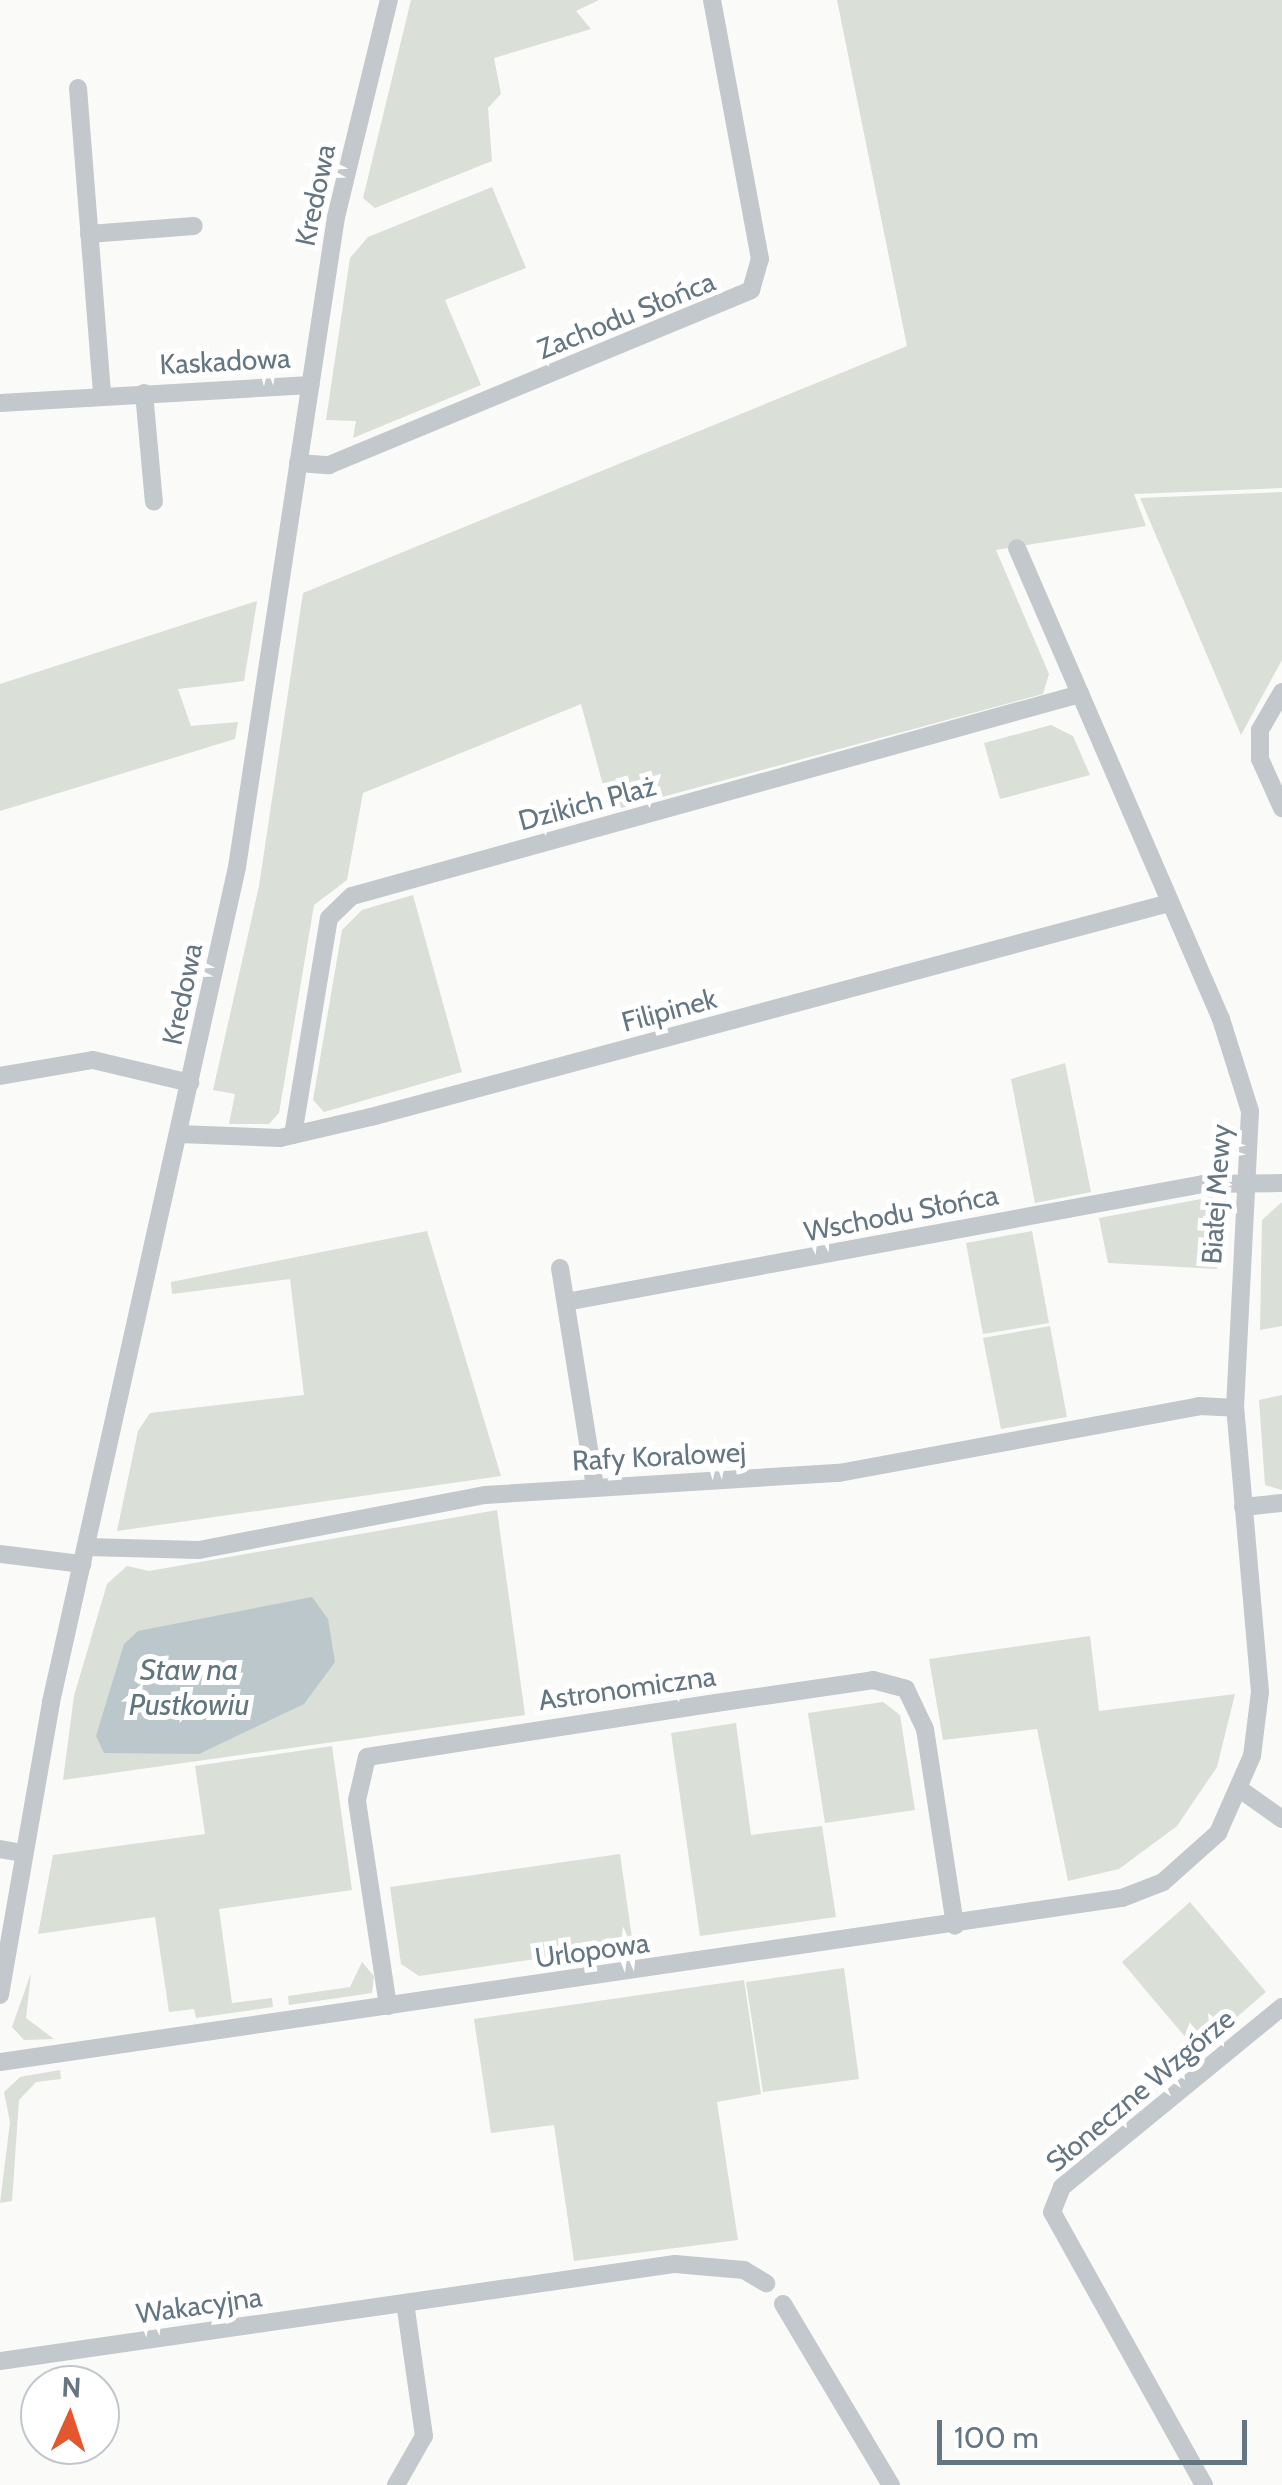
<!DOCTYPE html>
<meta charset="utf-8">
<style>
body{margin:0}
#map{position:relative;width:1282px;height:2485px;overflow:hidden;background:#fafaf8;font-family:Cabin,sans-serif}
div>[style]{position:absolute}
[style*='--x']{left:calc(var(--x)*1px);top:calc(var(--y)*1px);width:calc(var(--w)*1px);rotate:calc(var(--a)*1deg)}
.green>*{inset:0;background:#dadfd7}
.water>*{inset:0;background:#bbc7cb}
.minor>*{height:18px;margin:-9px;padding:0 9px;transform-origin:9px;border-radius:9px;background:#c3c8cc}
span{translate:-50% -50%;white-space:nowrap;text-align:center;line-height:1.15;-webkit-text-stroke:10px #fff;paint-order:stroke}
.street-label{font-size:28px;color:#657683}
.water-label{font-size:30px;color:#60757c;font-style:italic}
.north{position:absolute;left:20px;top:2365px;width:100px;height:100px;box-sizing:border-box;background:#fff;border:2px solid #c1c8cd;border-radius:50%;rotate:3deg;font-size:28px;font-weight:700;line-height:40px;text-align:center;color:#657683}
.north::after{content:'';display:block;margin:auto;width:35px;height:45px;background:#e4572e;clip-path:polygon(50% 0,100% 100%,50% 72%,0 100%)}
.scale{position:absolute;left:937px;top:2420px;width:310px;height:45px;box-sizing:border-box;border:5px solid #657683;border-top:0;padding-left:12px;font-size:30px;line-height:35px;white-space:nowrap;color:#657683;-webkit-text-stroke:8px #fff;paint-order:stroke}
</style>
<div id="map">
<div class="green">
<div style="clip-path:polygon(411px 0,599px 0,576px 11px,591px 29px,494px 58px,501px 94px,488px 108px,492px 161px,375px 208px,363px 198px)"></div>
<div style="clip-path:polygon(837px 0,1282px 0,1282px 488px,1134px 494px,1146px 526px,996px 550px,1049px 674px,1043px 694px,610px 811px,581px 704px,363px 793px,347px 880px,314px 905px,279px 1113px,269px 1124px,229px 1124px,235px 1094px,213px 1090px,259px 886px,303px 593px,907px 346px)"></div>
<div style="clip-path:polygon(492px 187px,526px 268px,445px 300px,481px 385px,353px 438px,356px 421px,326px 420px,350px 258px,368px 237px)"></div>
<div style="clip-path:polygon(1282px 492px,1282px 660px,1241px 735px,1140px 498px)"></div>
<div style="clip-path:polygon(257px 601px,244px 681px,178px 689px,191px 726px,238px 722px,235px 739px,0 811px,0 684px)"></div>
<div style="clip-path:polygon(1051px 725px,1073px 736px,1090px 775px,1000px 799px,984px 743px)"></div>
<div style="clip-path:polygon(413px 895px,462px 1072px,324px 1112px,313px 1100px,342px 930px,362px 910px)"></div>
<div style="clip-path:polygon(1065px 1063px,1091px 1192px,1035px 1203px,1011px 1079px)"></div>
<div style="clip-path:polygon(1212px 1197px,1225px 1210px,1217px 1269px,1108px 1263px,1099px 1218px)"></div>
<div style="clip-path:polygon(1282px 1202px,1282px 1326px,1260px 1330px,1262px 1220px)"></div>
<div style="clip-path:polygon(427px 1231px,501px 1476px,117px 1531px,138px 1431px,150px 1413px,304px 1395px,290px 1279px,172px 1294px,171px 1282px)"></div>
<div style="clip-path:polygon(1032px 1231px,1049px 1323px,983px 1334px,966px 1243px)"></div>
<div style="clip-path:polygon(1050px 1326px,1067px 1417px,1001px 1429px,983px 1338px)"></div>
<div style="clip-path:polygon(1282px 1395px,1282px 1490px,1265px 1485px,1259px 1400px)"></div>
<div style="clip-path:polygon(497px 1510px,525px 1715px,63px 1780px,74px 1696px,107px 1584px,127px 1566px,149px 1571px)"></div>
<div style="clip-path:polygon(1090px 1636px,1099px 1711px,1235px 1694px,1217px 1767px,1177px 1826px,1119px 1869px,1068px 1881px,1037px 1729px,943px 1740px,929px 1659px)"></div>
<div style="clip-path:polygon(883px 1702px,900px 1715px,915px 1810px,825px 1823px,808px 1713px)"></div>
<div style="clip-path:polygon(736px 1723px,751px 1835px,822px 1826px,836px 1917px,700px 1936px,671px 1733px)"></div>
<div style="clip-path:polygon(332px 1746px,352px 1890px,219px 1909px,232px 2003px,272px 1998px,273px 2007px,196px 2018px,194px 2009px,169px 2012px,155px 1917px,38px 1934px,53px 1855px,205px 1834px,195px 1766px)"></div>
<div style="clip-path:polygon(620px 1854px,633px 1945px,419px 1976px,401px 1964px,390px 1887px)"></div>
<div style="clip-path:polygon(1190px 1902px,1266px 1992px,1197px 2051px,1122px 1962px)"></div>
<div style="clip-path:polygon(362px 1962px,374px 1976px,372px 1993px,289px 2005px,288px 1996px,350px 1987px)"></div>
<div style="clip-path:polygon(844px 1968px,859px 2079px,763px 2092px,746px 1982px)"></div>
<div style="clip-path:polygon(31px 1973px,26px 2018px,54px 2039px,24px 2040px,12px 2027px)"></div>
<div style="clip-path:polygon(744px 1980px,761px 2094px,717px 2102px,738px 2240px,574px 2261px,554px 2125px,491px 2133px,474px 2019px)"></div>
<div style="clip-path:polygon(60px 2070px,61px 2079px,36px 2082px,19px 2100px,12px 2201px,0 2203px,10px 2122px,4px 2092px,20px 2077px)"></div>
</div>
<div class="water">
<div style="clip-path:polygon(312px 1597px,328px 1619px,335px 1662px,304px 1704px,199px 1754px,104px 1753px,96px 1736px,124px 1644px,138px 1631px)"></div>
</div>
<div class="minor">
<div style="--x:78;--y:88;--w:309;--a:85.5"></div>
<div style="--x:89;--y:234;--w:105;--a:-4.4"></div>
<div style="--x:144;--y:393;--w:109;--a:84.8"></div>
<div style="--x:0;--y:403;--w:311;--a:-3.3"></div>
<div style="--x:298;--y:463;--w:31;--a:4"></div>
<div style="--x:329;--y:465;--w:457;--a:-22.5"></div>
<div style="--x:751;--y:290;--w:32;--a:-74"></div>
<div style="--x:760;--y:259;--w:263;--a:-100.5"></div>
<div style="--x:1282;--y:692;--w:44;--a:120.1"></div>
<div style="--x:1260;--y:730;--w:29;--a:90"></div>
<div style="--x:1260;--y:759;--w:54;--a:65.8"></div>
<div style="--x:0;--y:1076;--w:94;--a:-9.8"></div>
<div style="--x:93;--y:1060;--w:100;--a:13.3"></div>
<div style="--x:179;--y:1134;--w:101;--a:2.3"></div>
<div style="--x:280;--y:1138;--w:93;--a:-13"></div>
<div style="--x:371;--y:1117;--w:826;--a:-15.01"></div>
<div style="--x:293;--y:1135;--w:220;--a:-80.6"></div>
<div style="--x:329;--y:918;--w:32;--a:-44"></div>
<div style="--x:352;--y:896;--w:756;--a:-15.51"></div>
<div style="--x:560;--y:1268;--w:222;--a:80.9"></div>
<div style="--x:566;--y:1302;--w:648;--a:-10.49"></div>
<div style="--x:1203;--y:1184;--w:79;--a:-0.7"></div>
<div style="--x:1243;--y:1507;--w:39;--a:-6"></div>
<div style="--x:86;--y:1547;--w:113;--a:1.5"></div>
<div style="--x:199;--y:1550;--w:291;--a:-10.9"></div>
<div style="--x:485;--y:1495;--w:355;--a:-3.6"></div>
<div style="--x:839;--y:1473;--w:366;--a:-10.5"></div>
<div style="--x:1199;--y:1406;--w:36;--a:3"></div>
<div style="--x:0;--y:1554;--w:83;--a:7"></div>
<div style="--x:1241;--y:1790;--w:50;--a:35.3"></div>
<div style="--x:0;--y:1849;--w:23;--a:10"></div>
<div style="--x:0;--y:1995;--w:297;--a:-80.1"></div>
<div style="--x:51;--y:1702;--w:855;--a:-77.44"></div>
<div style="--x:237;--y:867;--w:657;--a:-81.34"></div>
<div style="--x:336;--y:217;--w:223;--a:-76.3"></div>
<div style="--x:388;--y:2006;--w:208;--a:-98.6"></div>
<div style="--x:357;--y:1800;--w:44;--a:-76.9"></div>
<div style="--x:367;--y:1757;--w:353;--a:-8.8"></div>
<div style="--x:716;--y:1703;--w:159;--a:-8.3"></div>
<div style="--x:873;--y:1680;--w:34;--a:15"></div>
<div style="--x:906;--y:1689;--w:44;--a:64.6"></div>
<div style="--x:925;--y:1729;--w:199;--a:81.3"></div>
<div style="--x:0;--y:2062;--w:1134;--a:-8.32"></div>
<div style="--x:1122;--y:1898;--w:44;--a:-21.3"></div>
<div style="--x:1163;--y:1882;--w:74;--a:-41.7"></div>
<div style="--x:1218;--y:1833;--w:84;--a:-66.2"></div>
<div style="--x:1252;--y:1756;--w:64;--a:-82.9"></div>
<div style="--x:1260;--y:1692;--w:285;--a:-95"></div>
<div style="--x:1235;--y:1408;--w:297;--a:-87.1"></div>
<div style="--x:1250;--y:1111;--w:96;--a:-107.5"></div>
<div style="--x:1221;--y:1019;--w:513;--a:-113.42"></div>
<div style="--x:783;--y:2304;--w:211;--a:59.2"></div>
<div style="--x:0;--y:2361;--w:682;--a:-8.18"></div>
<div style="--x:675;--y:2264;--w:69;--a:5"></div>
<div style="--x:744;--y:2270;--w:26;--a:31"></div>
<div style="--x:396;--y:2485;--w:56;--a:-60.3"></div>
<div style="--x:424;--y:2436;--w:134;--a:-98.1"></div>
<div style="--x:1204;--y:2485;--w:312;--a:-119.1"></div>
<div style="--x:1052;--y:2212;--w:27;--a:-68"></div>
<div style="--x:1062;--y:2187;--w:284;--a:-39.3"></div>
</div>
<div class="street-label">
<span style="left:315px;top:195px;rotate:-78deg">Kredowa</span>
<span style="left:626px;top:315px;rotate:-22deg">Zachodu Słońca</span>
<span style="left:225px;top:361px;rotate:-3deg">Kaskadowa</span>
<span style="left:587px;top:803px;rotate:-15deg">Dzikich Plaż</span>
<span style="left:182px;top:994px;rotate:-78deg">Kredowa</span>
<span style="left:669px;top:1010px;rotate:-15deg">Filipinek</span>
<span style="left:1216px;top:1194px;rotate:-86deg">Białej Mewy</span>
<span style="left:901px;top:1213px;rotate:-11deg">Wschodu Słońca</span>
<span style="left:659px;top:1456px;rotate:-3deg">Rafy Koralowej</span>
<span style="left:627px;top:1688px;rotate:-8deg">Astronomiczna</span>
<span style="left:592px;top:1950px;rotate:-8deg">Urlopowa</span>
<span style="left:1140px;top:2090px;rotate:-40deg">Słoneczne Wzgórze</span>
<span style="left:199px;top:2305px;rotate:-8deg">Wakacyjna</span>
</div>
<div class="water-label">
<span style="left:189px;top:1687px">Staw na<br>Pustkowiu</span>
</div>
<div class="north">N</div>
<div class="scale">100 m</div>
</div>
